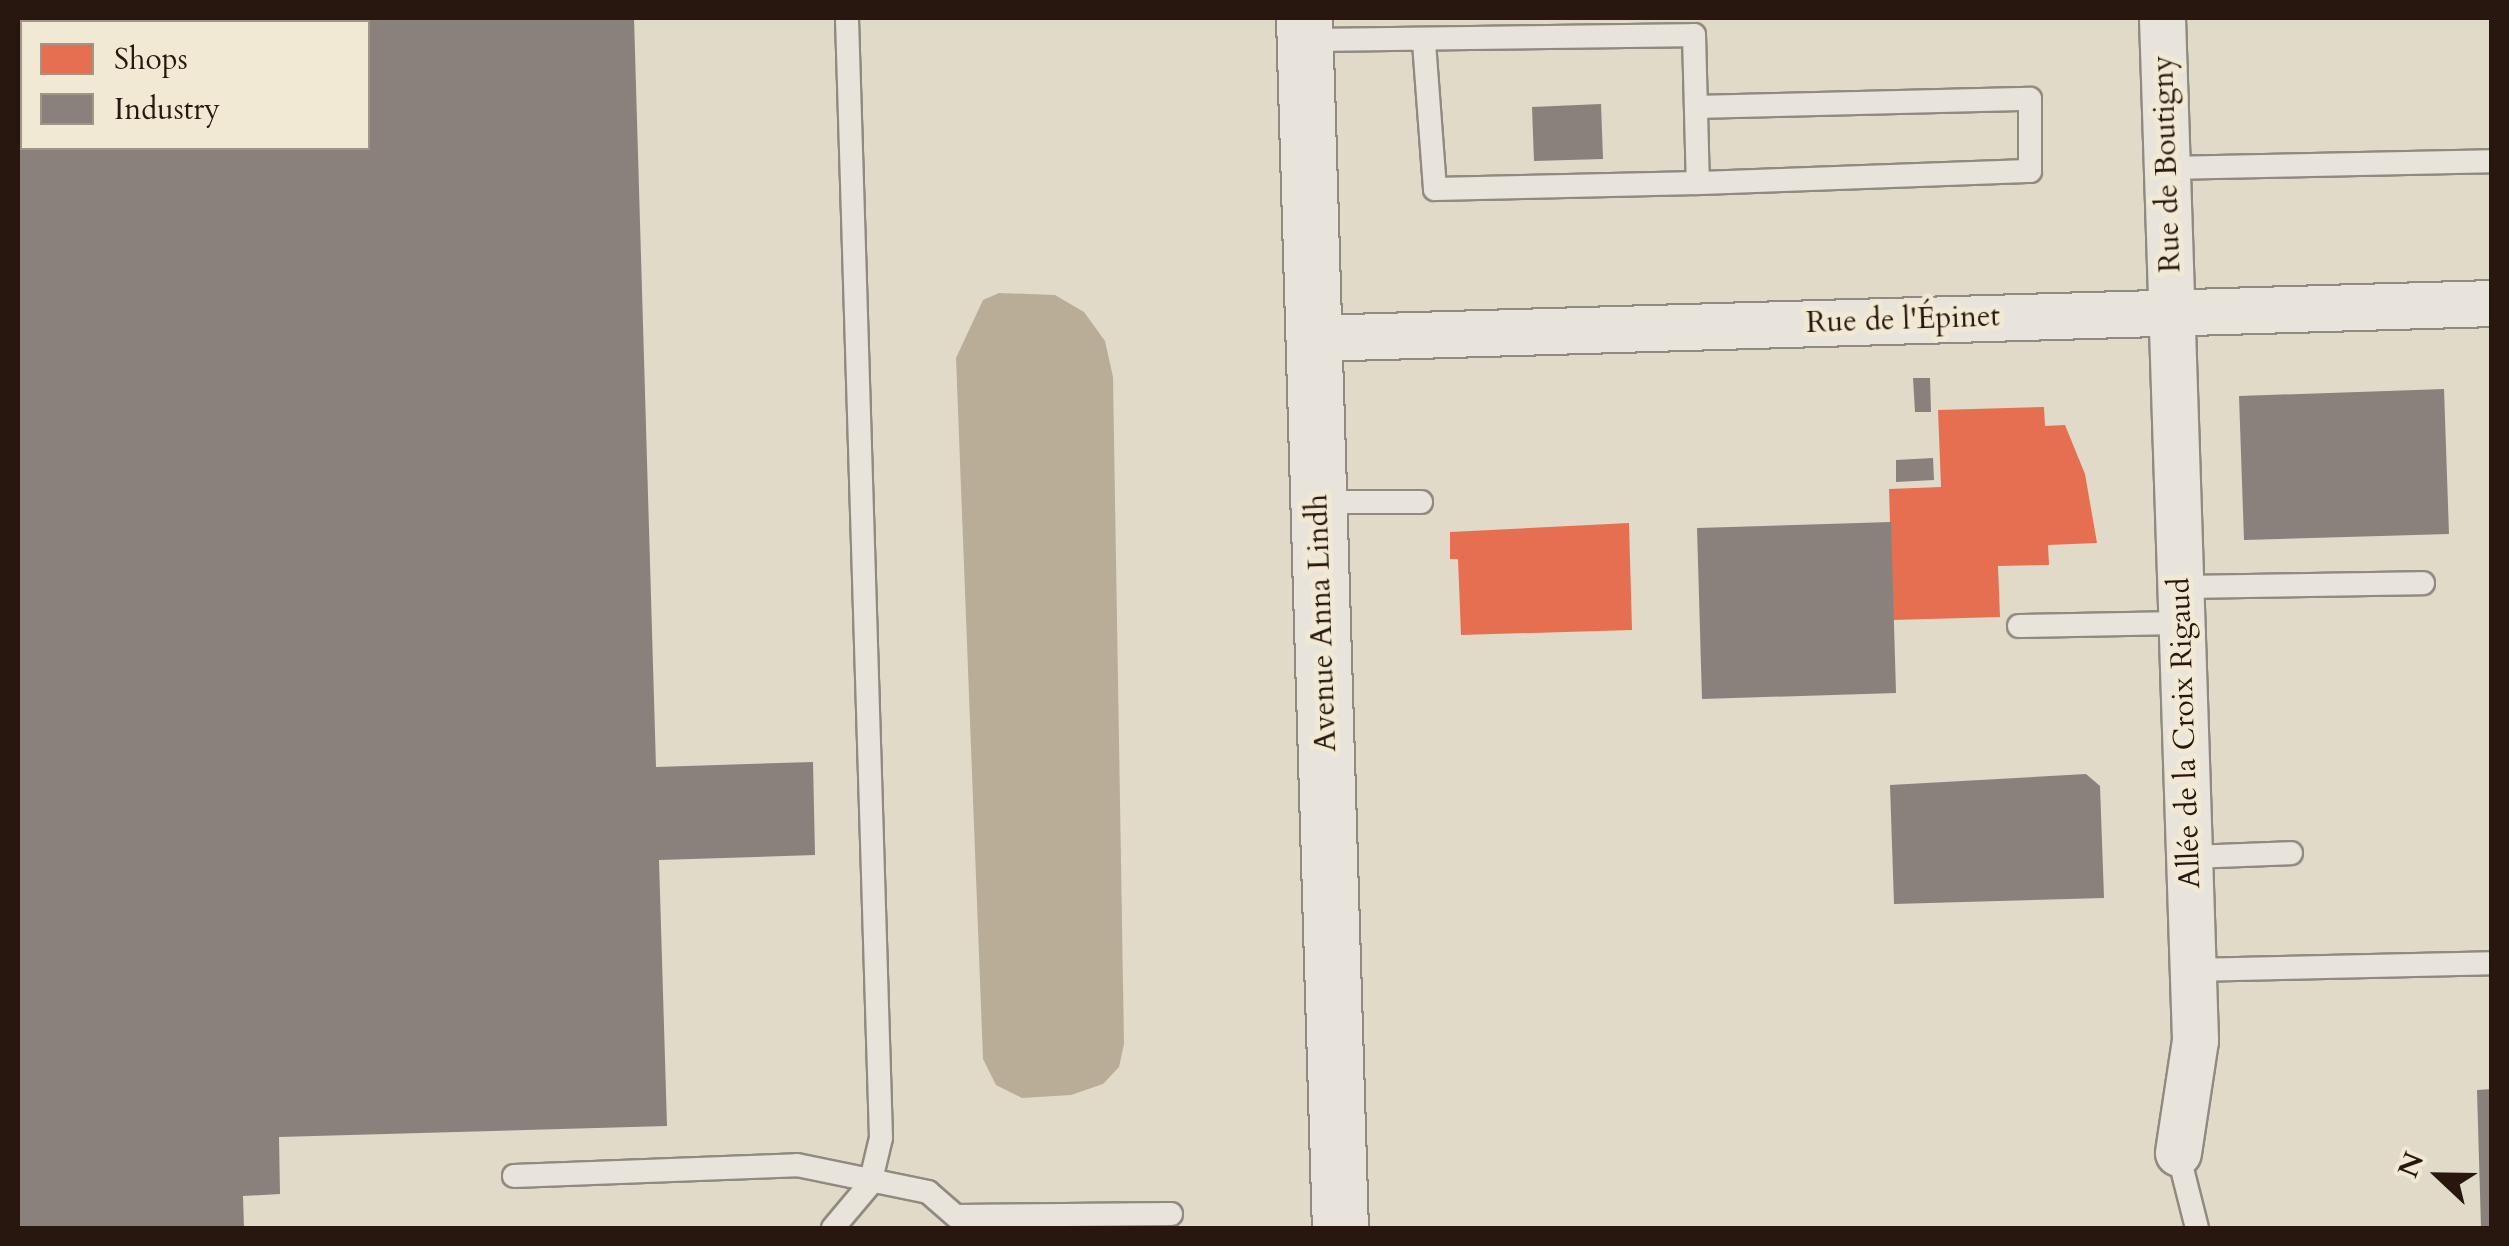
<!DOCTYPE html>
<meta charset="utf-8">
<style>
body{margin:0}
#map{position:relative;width:2509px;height:1246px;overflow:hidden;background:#e1dac9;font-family:Cardo,serif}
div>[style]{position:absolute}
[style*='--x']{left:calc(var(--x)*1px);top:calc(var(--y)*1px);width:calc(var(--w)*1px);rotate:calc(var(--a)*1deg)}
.water>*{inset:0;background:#b9ad98}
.shops>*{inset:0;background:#e76f51}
.industry>*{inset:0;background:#8a817c}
.roads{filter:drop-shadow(2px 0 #908a80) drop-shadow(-2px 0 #908a80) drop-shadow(0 2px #908a80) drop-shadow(0 -2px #908a80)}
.lane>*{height:22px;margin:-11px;padding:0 11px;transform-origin:11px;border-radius:11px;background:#e8e3db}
.street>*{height:45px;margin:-22.5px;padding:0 22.5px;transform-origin:22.5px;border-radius:22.5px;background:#e8e3db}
.secondary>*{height:55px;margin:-27.5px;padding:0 27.5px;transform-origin:27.5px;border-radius:27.5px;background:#e8e3db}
span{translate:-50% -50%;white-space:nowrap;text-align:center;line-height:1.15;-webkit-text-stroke:10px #f2e9d5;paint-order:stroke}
.street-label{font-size:30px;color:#27170e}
.frame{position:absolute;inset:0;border:20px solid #27170e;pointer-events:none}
.legend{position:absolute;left:20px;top:20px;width:350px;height:130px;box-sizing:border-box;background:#f2e9d5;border:2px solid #a19585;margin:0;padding:12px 18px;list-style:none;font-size:30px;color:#27170e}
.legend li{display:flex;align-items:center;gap:20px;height:50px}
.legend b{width:50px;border:2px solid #a19585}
.north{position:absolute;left:2389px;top:1126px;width:100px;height:100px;-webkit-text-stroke:8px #f2e9d5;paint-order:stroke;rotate:292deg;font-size:28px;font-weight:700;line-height:40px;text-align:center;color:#27170e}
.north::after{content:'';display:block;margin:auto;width:35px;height:45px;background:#27170e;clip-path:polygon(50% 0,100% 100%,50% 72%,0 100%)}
</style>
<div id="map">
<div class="water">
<div style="clip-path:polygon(999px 293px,1055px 295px,1084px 312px,1105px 341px,1113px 377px,1124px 1044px,1119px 1067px,1103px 1084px,1071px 1095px,1022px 1098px,996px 1085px,983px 1059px,956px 358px,983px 300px)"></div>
</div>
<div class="shops">
<div style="clip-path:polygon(2044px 407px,2045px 426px,2065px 425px,2085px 474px,2097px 543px,2048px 545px,2049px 565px,1998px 566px,2000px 617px,1893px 620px,1889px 489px,1941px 487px,1938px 410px)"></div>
<div style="clip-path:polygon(1629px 523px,1632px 630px,1461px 635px,1458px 559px,1450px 559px,1450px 532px)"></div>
</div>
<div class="industry">
<div style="clip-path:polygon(evenodd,18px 18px,634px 18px,656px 767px,813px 762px,815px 855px,659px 860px,667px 1126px,279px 1137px,280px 1194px,243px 1196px,244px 1228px,18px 1228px,18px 18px,22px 22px,368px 22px,368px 148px,22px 148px,22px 22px)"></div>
<div style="clip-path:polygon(1601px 104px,1603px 159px,1534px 161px,1532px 107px)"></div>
<div style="clip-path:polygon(1913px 378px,1930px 378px,1931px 412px,1915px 412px)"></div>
<div style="clip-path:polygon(2444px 389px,2449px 534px,2244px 540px,2239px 396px)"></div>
<div style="clip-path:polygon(1933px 458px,1934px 480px,1896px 482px,1896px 460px)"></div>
<div style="clip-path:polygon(1891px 522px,1896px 693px,1702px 699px,1697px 528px)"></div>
<div style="clip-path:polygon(2086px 774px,2100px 786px,2104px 898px,1894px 904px,1890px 785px)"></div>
<div style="clip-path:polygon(2492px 1089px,2492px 1228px,2481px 1228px,2477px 1090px)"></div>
</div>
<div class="roads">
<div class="lane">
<div style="--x:1305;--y:40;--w:389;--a:-0.7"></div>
<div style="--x:1694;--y:35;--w:148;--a:88.5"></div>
<div style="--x:1698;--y:183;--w:263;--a:178.7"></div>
<div style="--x:1435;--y:189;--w:148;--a:-94.3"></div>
<div style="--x:1696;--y:107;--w:334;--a:-1.4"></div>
<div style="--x:2030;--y:99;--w:72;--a:90"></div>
<div style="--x:2030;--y:171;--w:332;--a:177.9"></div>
<div style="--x:2167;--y:168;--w:325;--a:-1.2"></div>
<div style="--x:1319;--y:502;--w:102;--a:0"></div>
<div style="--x:2180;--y:587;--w:243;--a:-0.9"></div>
<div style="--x:2019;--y:626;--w:163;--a:-1.1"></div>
<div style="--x:2189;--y:857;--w:102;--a:-2.2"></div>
<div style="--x:2192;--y:970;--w:300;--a:-1.3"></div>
<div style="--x:2178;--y:1153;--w:77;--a:75.8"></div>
<div style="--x:514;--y:1176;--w:283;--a:-2.2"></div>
<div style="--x:797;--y:1165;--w:134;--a:11.6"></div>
<div style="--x:928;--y:1192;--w:37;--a:41"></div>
<div style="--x:956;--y:1216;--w:215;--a:-0.5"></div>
<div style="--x:833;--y:1228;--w:57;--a:-49.9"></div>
<div style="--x:870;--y:1184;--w:47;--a:-76.6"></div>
<div style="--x:881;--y:1138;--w:1121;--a:-91.74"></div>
</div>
<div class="street">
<div style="--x:2162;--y:18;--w:1023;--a:88.15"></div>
<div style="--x:2195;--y:1040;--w:114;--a:98.6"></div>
<div style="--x:1314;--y:338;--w:1179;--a:-1.7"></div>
</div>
<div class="secondary">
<div style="--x:1304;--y:18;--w:1211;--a:88.3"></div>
</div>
</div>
<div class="street-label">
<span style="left:2167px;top:164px;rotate:-92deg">Rue de Boutigny</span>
<span style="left:1903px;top:320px;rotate:-2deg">Rue de l'Épinet</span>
<span style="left:1322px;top:623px;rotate:-92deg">Avenue Anna Lindh</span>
<span style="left:2185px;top:733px;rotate:-92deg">Allée de la Croix Rigaud</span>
</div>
<div class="frame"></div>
<ul class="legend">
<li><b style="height:28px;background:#e76f51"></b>Shops</li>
<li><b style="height:28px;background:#8a817c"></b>Industry</li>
</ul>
<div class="north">N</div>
</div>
